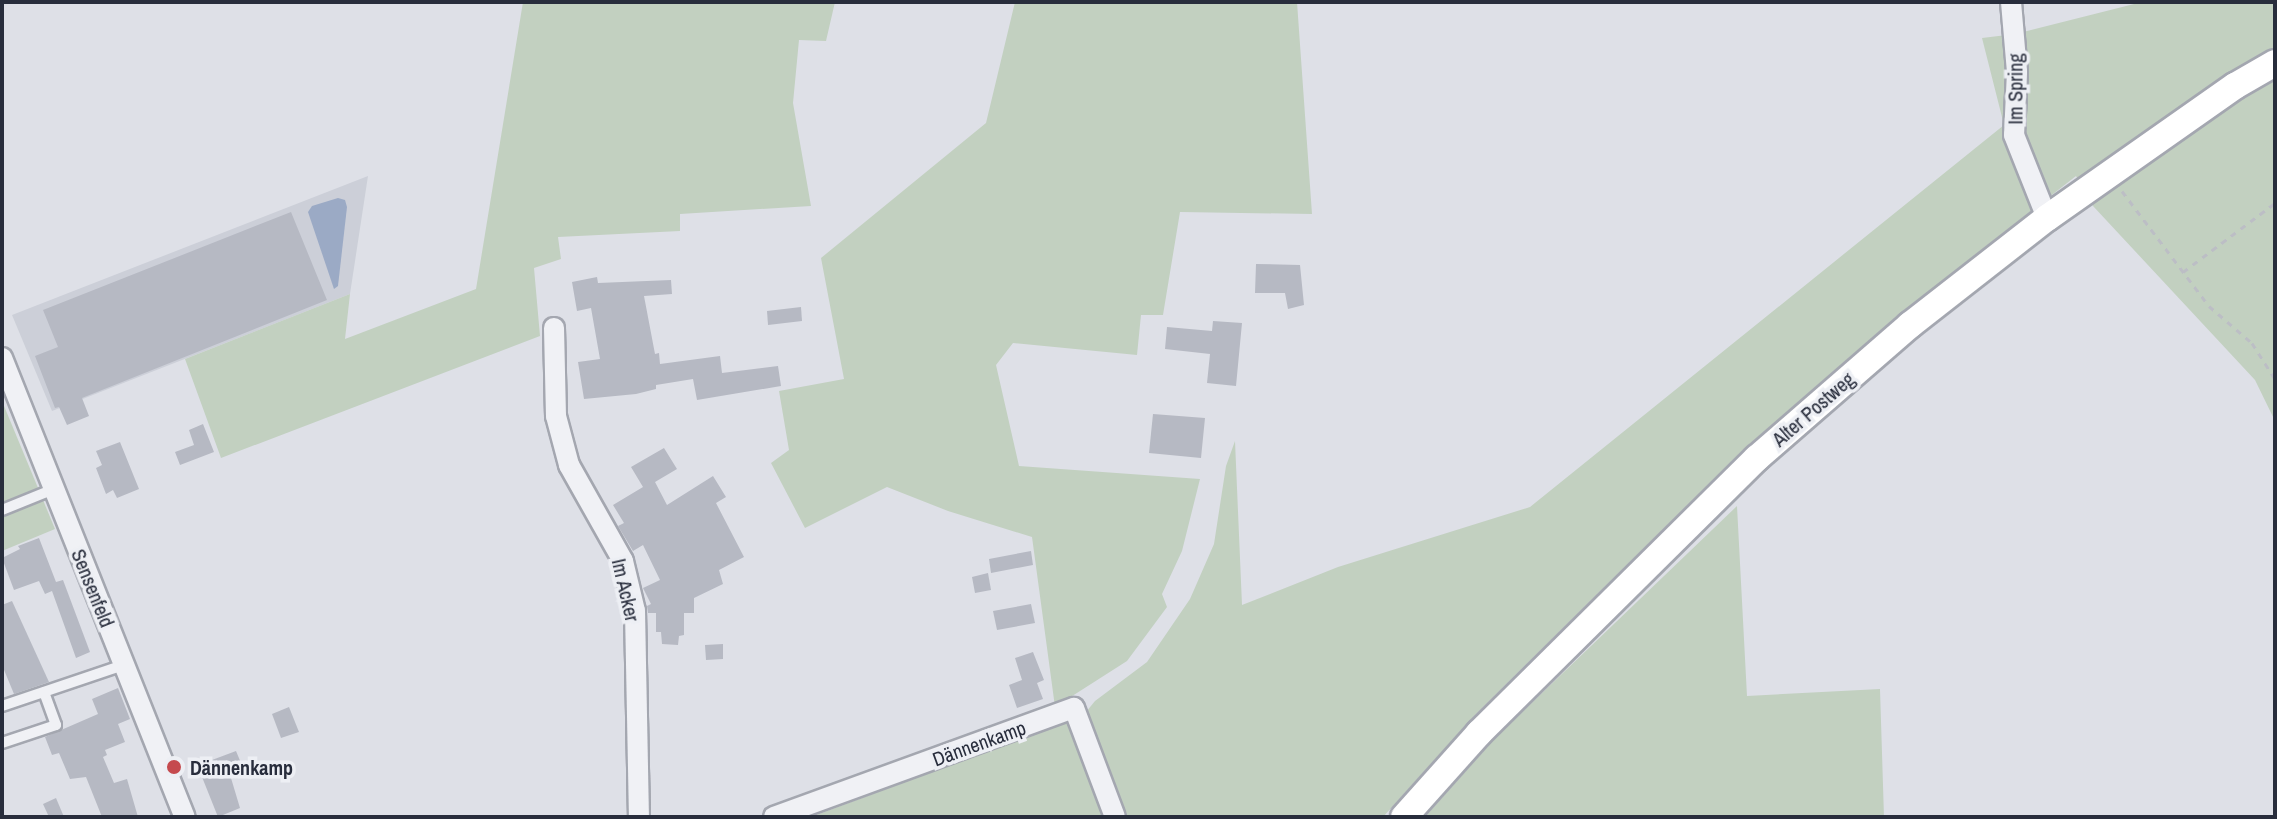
<!DOCTYPE html>
<meta charset="utf-8">
<style>
body{margin:0}
#map{position:relative;width:2277px;height:819px;overflow:hidden;background:#dee0e7;font-family:"Archivo Narrow",sans-serif}
div>[style]{position:absolute}
[style*='--x']{left:calc(var(--x)*1px);top:calc(var(--y)*1px);width:calc(var(--w)*1px);rotate:calc(var(--a)*1deg)}
.built>*{inset:0;background:#cccfd8}
.green>*{inset:0;background:#c2d0c0}
.water>*{inset:0;background:#9baac5}
.building>*{inset:0;background:#b6b9c3}
.path>*{height:3px;margin-top:-1.5px;transform-origin:0;background:repeating-linear-gradient(90deg,#bcbec5 0 6px,transparent 0 12px)}
.roads{filter:drop-shadow(2px 0 #a4a7b0) drop-shadow(-2px 0 #a4a7b0) drop-shadow(0 2px #a4a7b0) drop-shadow(0 -2px #a4a7b0)}
.lane>*{height:10px;margin:-5px;padding:0 5px;transform-origin:5px;border-radius:5px;background:#f0f1f5}
.street>*{height:20px;margin:-10px;padding:0 10px;transform-origin:10px;border-radius:10px;background:#f0f1f5}
.secondary>*{height:26px;margin:-13px;padding:0 13px;transform-origin:13px;border-radius:13px;background:#fff}
.dots>*{width:22px;height:22px;translate:-50% -50%;box-sizing:border-box;border:4px solid #edeff4;border-radius:50%}
span{translate:-50% -50%;white-space:nowrap;text-align:center;line-height:1.15;-webkit-text-stroke:7px #edeff4;paint-order:stroke}
.street-label{font-size:20px;color:#282d3c}
.poi-label{font-size:20px;color:#282d3c;font-weight:700}
.left{translate:0 -50%;text-align:left}
.frame{position:absolute;inset:0;border:4px solid #282d3c;pointer-events:none}
</style>
<div id="map">
<div class="built">
<div style="clip-path:polygon(368px 176px,350px 294px,52px 411px,12px 315px)"></div>
</div>
<div class="green">
<div style="clip-path:polygon(523px 2px,835px 2px,826px 41px,799px 40px,793px 103px,811px 206px,680px 214px,680px 231px,558px 237px,561px 259px,534px 268px,540px 336px,221px 458px,185px 359px,350px 294px,345px 339px,476px 289px)"></div>
<div style="clip-path:polygon(1015px 2px,1297px 2px,1312px 214px,1180px 212px,1163px 315px,1141px 315px,1137px 355px,1013px 343px,996px 365px,1019px 466px,1200px 479px,1182px 551px,1162px 594px,1167px 607px,1127px 661px,1055px 707px,1032px 537px,948px 511px,887px 487px,805px 528px,771px 463px,789px 450px,779px 391px,844px 379px,821px 258px,986px 123px)"></div>
<div style="clip-path:polygon(2142px 2px,2275px 2px,2275px 421px,2255px 380px,2093px 206px,2076px 176px,1897px 316px,1744px 449px,1474px 716px,1383px 817px,1125px 817px,1086px 712px,1095px 701px,1147px 662px,1190px 599px,1214px 544px,1226px 466px,1235px 441px,1242px 605px,1338px 567px,1530px 507px,2004px 125px,1982px 38px,2015px 34px)"></div>
<div style="clip-path:polygon(2px 401px,55px 529px,2px 551px)"></div>
<div style="clip-path:polygon(1737px 506px,1747px 696px,1880px 689px,1884px 817px,1425px 817px,1496px 737px)"></div>
<div style="clip-path:polygon(1071px 720px,1108px 817px,811px 817px)"></div>
</div>
<div class="water">
<div style="clip-path:polygon(338px 198px,345px 200px,347px 207px,338px 286px,334px 289px,308px 212px,312px 206px)"></div>
</div>
<div class="building">
<div style="clip-path:polygon(291px 212px,327px 300px,82px 398px,89px 416px,67px 425px,59px 407px,55px 408px,35px 356px,58px 347px,43px 310px)"></div>
<div style="clip-path:polygon(1256px 264px,1300px 265px,1304px 305px,1288px 309px,1285px 293px,1255px 293px)"></div>
<div style="clip-path:polygon(597px 277px,598px 283px,671px 280px,672px 294px,644px 296px,655px 354px,659px 353px,660px 364px,720px 356px,722px 373px,778px 366px,781px 386px,697px 400px,693px 379px,656px 385px,656px 389px,636px 394px,584px 399px,578px 362px,600px 359px,591px 308px,577px 311px,572px 282px)"></div>
<div style="clip-path:polygon(801px 307px,802px 321px,768px 325px,767px 311px)"></div>
<div style="clip-path:polygon(1213px 321px,1242px 323px,1236px 386px,1207px 383px,1210px 354px,1165px 349px,1167px 327px,1212px 331px)"></div>
<div style="clip-path:polygon(1153px 414px,1205px 418px,1201px 458px,1149px 453px)"></div>
<div style="clip-path:polygon(203px 424px,214px 452px,180px 465px,175px 452px,194px 445px,189px 430px)"></div>
<div style="clip-path:polygon(120px 442px,139px 489px,117px 498px,113px 490px,106px 494px,96px 468px,102px 465px,96px 451px)"></div>
<div style="clip-path:polygon(664px 448px,677px 469px,655px 482px,667px 505px,713px 476px,726px 497px,716px 503px,744px 557px,719px 570px,723px 584px,694px 598px,694px 613px,684px 613px,684px 635px,679px 636px,678px 645px,662px 644px,661px 632px,656px 632px,656px 613px,648px 613px,647px 606px,651px 604px,643px 588px,660px 580px,643px 545px,633px 551px,618px 526px,624px 523px,613px 505px,643px 487px,631px 467px)"></div>
<div style="clip-path:polygon(39px 538px,56px 582px,63px 580px,90px 652px,76px 658px,52px 591px,45px 594px,39px 581px,14px 590px,2px 558px,20px 549px,18px 546px)"></div>
<div style="clip-path:polygon(1031px 551px,1033px 565px,991px 573px,989px 559px)"></div>
<div style="clip-path:polygon(988px 573px,991px 590px,975px 593px,972px 577px)"></div>
<div style="clip-path:polygon(12px 601px,49px 682px,14px 694px,2px 665px,2px 605px)"></div>
<div style="clip-path:polygon(1031px 604px,1035px 623px,997px 630px,993px 611px)"></div>
<div style="clip-path:polygon(723px 644px,723px 659px,706px 660px,705px 645px)"></div>
<div style="clip-path:polygon(1033px 652px,1044px 680px,1037px 683px,1043px 699px,1017px 708px,1009px 685px,1022px 680px,1015px 658px)"></div>
<div style="clip-path:polygon(118px 688px,130px 719px,118px 724px,125px 742px,105px 750px,107px 755px,103px 757px,114px 783px,127px 779px,138px 817px,102px 817px,86px 777px,70px 779px,59px 753px,52px 755px,45px 737px,98px 714px,92px 699px)"></div>
<div style="clip-path:polygon(289px 707px,299px 732px,281px 738px,272px 714px)"></div>
<div style="clip-path:polygon(236px 751px,241px 763px,228px 768px,240px 808px,218px 817px,202px 777px,216px 771px,212px 760px)"></div>
<div style="clip-path:polygon(56px 798px,64px 817px,49px 817px,43px 804px)"></div>
</div>
<div class="path">
<div style="--x:2122;--y:191;--w:144;--a:52.9"></div>
<div style="--x:2209;--y:306;--w:57;--a:40.7"></div>
<div style="--x:2252;--y:343;--w:43;--a:57.4"></div>
<div style="--x:2183;--y:272;--w:115;--a:-36.9"></div>
</div>
<div class="roads">
<div class="lane">
<div style="--x:2;--y:510;--w:56;--a:-22"></div>
<div style="--x:2;--y:706;--w:129;--a:-18.6"></div>
<div style="--x:2;--y:743;--w:57;--a:-18.4"></div>
<div style="--x:56;--y:725;--w:35;--a:-110"></div>
</div>
<div class="street">
<div style="--x:2011;--y:2;--w:70;--a:85.1"></div>
<div style="--x:2017;--y:72;--w:63;--a:92.7"></div>
<div style="--x:2014;--y:135;--w:89;--a:68.3"></div>
<div style="--x:554;--y:328;--w:88;--a:88.7"></div>
<div style="--x:556;--y:416;--w:51;--a:75.1"></div>
<div style="--x:569;--y:465;--w:110;--a:60.6"></div>
<div style="--x:623;--y:561;--w:51;--a:76.5"></div>
<div style="--x:635;--y:611;--w:206;--a:88.9"></div>
<div style="--x:2;--y:358;--w:494;--a:68.3"></div>
<div style="--x:774;--y:817;--w:319;--a:-20"></div>
<div style="--x:1074;--y:708;--w:116;--a:69.4"></div>
</div>
<div class="secondary">
<div style="--x:1404;--y:817;--w:113;--a:-48.2"></div>
<div style="--x:1479;--y:733;--w:391;--a:-44.7"></div>
<div style="--x:1757;--y:458;--w:203;--a:-41"></div>
<div style="--x:1910;--y:325;--w:174;--a:-38"></div>
<div style="--x:2047;--y:218;--w:230;--a:-35.1"></div>
<div style="--x:2235;--y:86;--w:46;--a:-29.9"></div>
</div>
</div>
<div class="dots">
<div style="left:174px;top:767px;background:#c54a4e"></div>
</div>
<div class="street-label">
<span style="left:2015px;top:89px;rotate:-90deg">Im Spring</span>
<span style="left:1813px;top:409px;rotate:-41deg">Alter Postweg</span>
<span style="left:93px;top:588px;rotate:68deg">Sensenfeld</span>
<span style="left:626px;top:590px;rotate:77deg">Im Acker</span>
<span style="left:979px;top:743px;rotate:-20deg">Dännenkamp</span>
</div>
<div class="poi-label">
<span class="left" style="left:190px;top:767px">Dännenkamp</span>
</div>
<div class="frame"></div>
</div>
